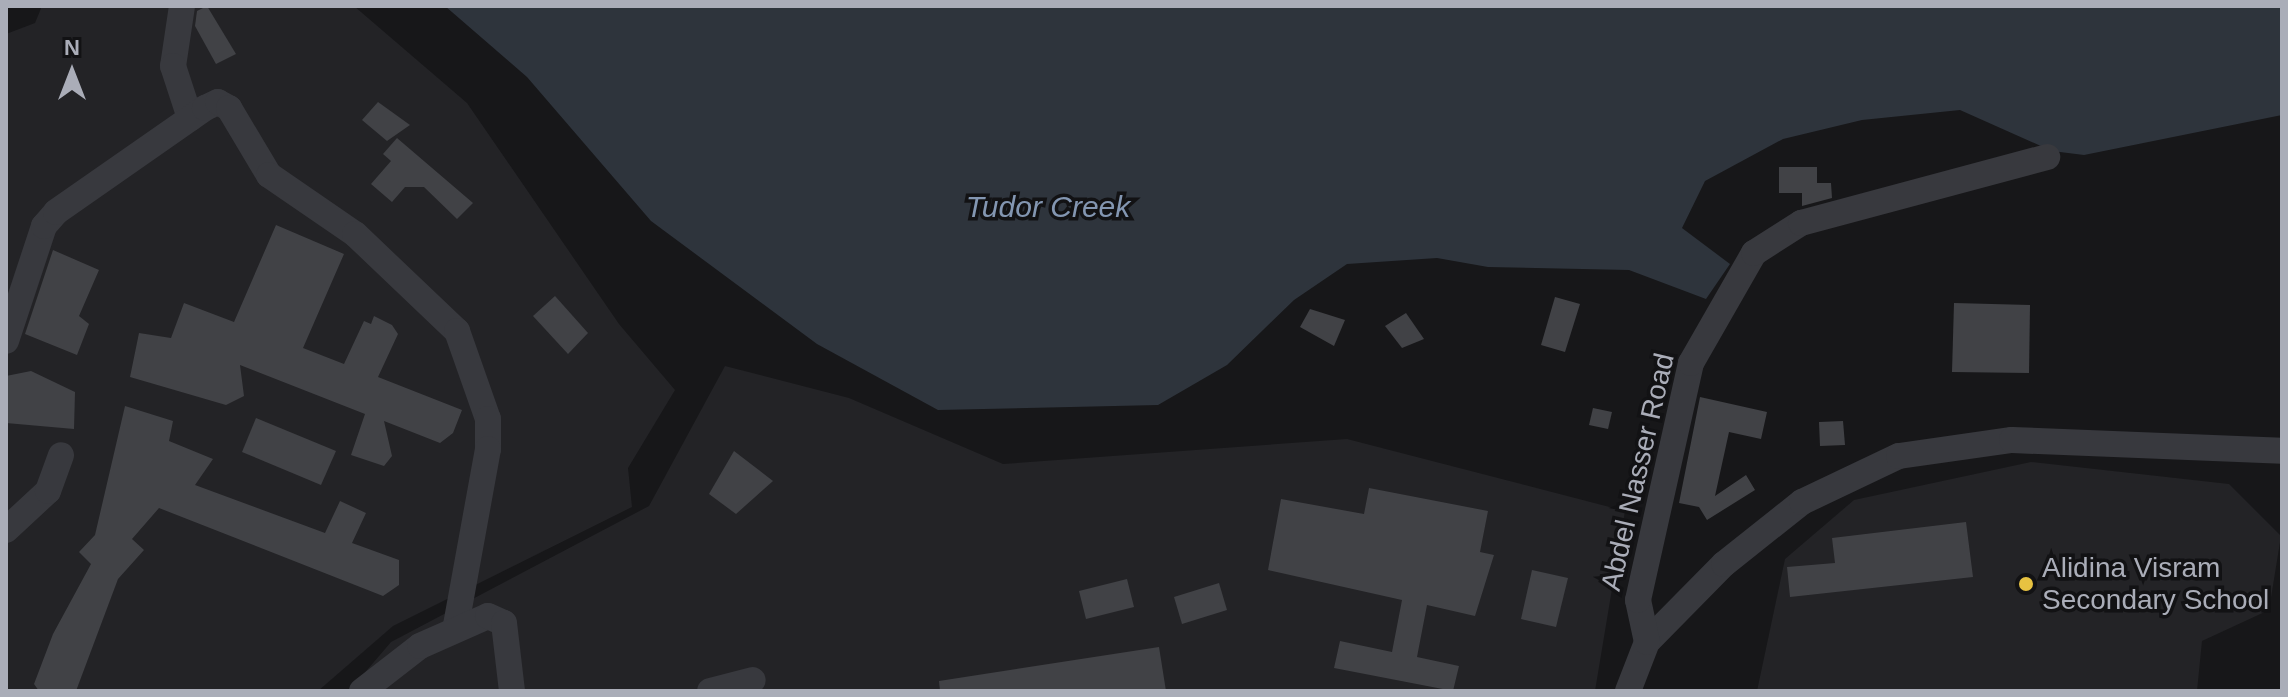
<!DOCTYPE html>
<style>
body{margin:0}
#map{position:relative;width:2288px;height:697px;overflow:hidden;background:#171719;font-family:Arial,sans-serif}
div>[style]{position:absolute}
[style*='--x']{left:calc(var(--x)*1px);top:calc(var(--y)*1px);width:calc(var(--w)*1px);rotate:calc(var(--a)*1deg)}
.built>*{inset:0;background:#232326}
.water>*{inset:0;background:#2e343c}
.building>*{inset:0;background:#414246}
.minor>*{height:26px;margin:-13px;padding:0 13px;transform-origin:13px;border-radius:13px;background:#38393e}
.dots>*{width:22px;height:22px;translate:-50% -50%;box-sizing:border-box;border:4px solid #121214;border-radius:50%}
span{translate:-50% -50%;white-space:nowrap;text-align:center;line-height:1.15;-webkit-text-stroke:7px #121214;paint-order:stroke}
.street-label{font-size:28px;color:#aaadb8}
.poi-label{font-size:28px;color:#aaadb8}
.left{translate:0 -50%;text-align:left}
.water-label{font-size:30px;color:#8396b1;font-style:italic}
.frame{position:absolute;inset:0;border:8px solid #aaadb8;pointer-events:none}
.north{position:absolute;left:32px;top:32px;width:80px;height:80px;-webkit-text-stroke:6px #121214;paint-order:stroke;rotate:0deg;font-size:22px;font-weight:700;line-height:32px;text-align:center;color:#aaadb8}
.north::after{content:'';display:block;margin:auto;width:28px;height:36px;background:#aaadb8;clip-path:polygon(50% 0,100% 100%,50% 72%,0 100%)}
</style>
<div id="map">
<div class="built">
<div style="clip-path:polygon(42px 6px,354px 6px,467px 103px,619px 324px,675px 390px,628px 468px,632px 507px,393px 626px,318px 691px,6px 691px,6px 34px,35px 23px)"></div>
<div style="clip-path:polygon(725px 366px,849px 398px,1003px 464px,1347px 439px,1625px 511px,1595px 691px,349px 691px,391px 642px,649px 506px)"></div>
<div style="clip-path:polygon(2031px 462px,2229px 484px,2281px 536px,2269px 610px,2202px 641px,2197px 691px,1757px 691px,1785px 559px,1854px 500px)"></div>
</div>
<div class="water">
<div style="clip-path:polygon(445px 6px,2282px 6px,2282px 115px,2084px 155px,2052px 151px,1960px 110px,1862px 120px,1783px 139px,1705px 181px,1682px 228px,1730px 264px,1706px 299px,1629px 270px,1488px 267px,1437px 258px,1347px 264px,1294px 300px,1227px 365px,1158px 405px,938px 410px,817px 344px,651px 221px,527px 77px)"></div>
</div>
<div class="building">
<div style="clip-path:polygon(207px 6px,236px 54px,216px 64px,195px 26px,197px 11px)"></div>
<div style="clip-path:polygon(378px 102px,410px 125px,387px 141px,362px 120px)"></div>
<div style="clip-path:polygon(397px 138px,473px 203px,457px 219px,424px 187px,405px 187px,392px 202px,371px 184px,391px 161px,383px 154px)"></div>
<div style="clip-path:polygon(1779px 167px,1817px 167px,1817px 183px,1831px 183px,1832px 198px,1802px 206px,1802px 193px,1779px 193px)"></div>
<div style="clip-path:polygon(276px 225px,344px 254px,303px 348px,344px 364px,364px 321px,371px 324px,374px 316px,392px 325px,398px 334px,378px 377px,462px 410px,453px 433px,440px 443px,384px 421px,392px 456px,384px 466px,351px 455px,365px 414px,240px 365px,244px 396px,226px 405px,130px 377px,139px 333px,171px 338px,184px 303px,234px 322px)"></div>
<div style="clip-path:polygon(53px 250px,99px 270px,79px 316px,89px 324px,77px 355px,25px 334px)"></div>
<div style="clip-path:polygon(555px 296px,588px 333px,568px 354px,533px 316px)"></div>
<div style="clip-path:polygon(1555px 297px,1580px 304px,1565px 352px,1541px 345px)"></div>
<div style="clip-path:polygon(1954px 303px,2030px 305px,2029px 373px,1952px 372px)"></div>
<div style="clip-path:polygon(1310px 309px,1345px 320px,1334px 346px,1300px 327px)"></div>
<div style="clip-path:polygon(1406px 313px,1424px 339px,1402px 348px,1385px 326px)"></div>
<div style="clip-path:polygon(31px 371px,75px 392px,74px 429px,6px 423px,6px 376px)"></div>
<div style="clip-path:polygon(1700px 397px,1767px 412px,1761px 439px,1729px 432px,1715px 496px,1746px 475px,1755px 490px,1707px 520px,1699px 507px,1679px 503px)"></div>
<div style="clip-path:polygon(125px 406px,173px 421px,169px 441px,213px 459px,195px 485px,325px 533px,340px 501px,366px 513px,352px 543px,399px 560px,399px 585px,383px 596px,159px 508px,132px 539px,144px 550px,118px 579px,76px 691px,39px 691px,34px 684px,53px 634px,91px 564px,79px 552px,95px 535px)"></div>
<div style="clip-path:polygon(1593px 408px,1612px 412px,1608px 429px,1589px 425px)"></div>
<div style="clip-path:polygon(256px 418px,336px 451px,321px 485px,242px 452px)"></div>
<div style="clip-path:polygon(1843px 421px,1845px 445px,1820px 446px,1819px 422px)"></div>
<div style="clip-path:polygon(734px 451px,773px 481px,736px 514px,709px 494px)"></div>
<div style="clip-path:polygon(1369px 488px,1488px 511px,1480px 552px,1494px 555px,1475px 616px,1427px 605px,1417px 657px,1459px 666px,1453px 691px,1334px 668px,1340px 641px,1392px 652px,1402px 600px,1268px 570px,1281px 499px,1364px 514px)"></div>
<div style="clip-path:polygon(1966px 522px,1973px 577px,1790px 597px,1787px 567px,1835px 563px,1832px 538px)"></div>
<div style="clip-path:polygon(1532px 570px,1568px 578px,1556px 627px,1521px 619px)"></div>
<div style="clip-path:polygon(1127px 579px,1134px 607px,1086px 619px,1079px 591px)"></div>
<div style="clip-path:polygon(1219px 583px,1227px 610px,1182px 624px,1174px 597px)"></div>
<div style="clip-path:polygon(1159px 647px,1166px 691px,940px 691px,939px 681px)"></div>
</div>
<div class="minor">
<div style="--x:182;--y:6;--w:61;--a:98.5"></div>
<div style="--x:173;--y:66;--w:55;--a:71.9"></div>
<div style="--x:6;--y:341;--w:121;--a:-71.7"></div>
<div style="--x:44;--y:226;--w:18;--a:-49"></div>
<div style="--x:56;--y:212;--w:182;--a:-34.9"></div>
<div style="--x:205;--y:108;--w:14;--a:-25"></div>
<div style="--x:218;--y:102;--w:13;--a:29"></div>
<div style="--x:229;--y:108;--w:78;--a:59.2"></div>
<div style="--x:269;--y:175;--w:104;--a:34.5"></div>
<div style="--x:355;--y:234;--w:141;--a:43.6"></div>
<div style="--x:457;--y:331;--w:93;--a:70.6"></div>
<div style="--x:488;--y:419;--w:30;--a:90"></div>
<div style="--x:488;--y:449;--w:179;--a:100.3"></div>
<div style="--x:6;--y:530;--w:57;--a:-42.9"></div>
<div style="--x:48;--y:491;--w:38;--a:-70"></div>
<div style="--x:1647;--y:642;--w:110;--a:-45.4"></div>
<div style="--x:1724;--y:564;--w:100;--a:-38.5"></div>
<div style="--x:1802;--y:502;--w:107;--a:-25.4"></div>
<div style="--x:1899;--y:456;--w:114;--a:-8.1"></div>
<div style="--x:2012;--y:440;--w:270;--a:2.3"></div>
<div style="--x:362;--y:691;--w:73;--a:-37.8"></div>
<div style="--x:420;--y:646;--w:74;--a:-23.8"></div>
<div style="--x:488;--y:616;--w:17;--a:24"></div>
<div style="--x:504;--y:623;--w:68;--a:83.3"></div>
<div style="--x:710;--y:691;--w:44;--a:-14.3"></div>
<div style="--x:1628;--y:691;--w:53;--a:-68.8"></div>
<div style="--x:1647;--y:642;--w:43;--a:-102.1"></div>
<div style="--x:1638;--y:600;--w:243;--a:-77.4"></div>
<div style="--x:1691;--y:363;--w:127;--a:-60.2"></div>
<div style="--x:1754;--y:253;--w:56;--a:-32.6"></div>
<div style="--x:1801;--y:223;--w:255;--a:-15"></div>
</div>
<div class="dots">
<div style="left:2026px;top:584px;background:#e7c241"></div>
</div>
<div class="street-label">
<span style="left:1638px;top:472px;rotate:-77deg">Abdel Nasser Road</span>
</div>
<div class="poi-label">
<span class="left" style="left:2042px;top:584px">Alidina Visram<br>Secondary School</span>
</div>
<div class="water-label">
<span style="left:1048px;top:207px">Tudor Creek</span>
</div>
<div class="frame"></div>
<div class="north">N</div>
</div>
